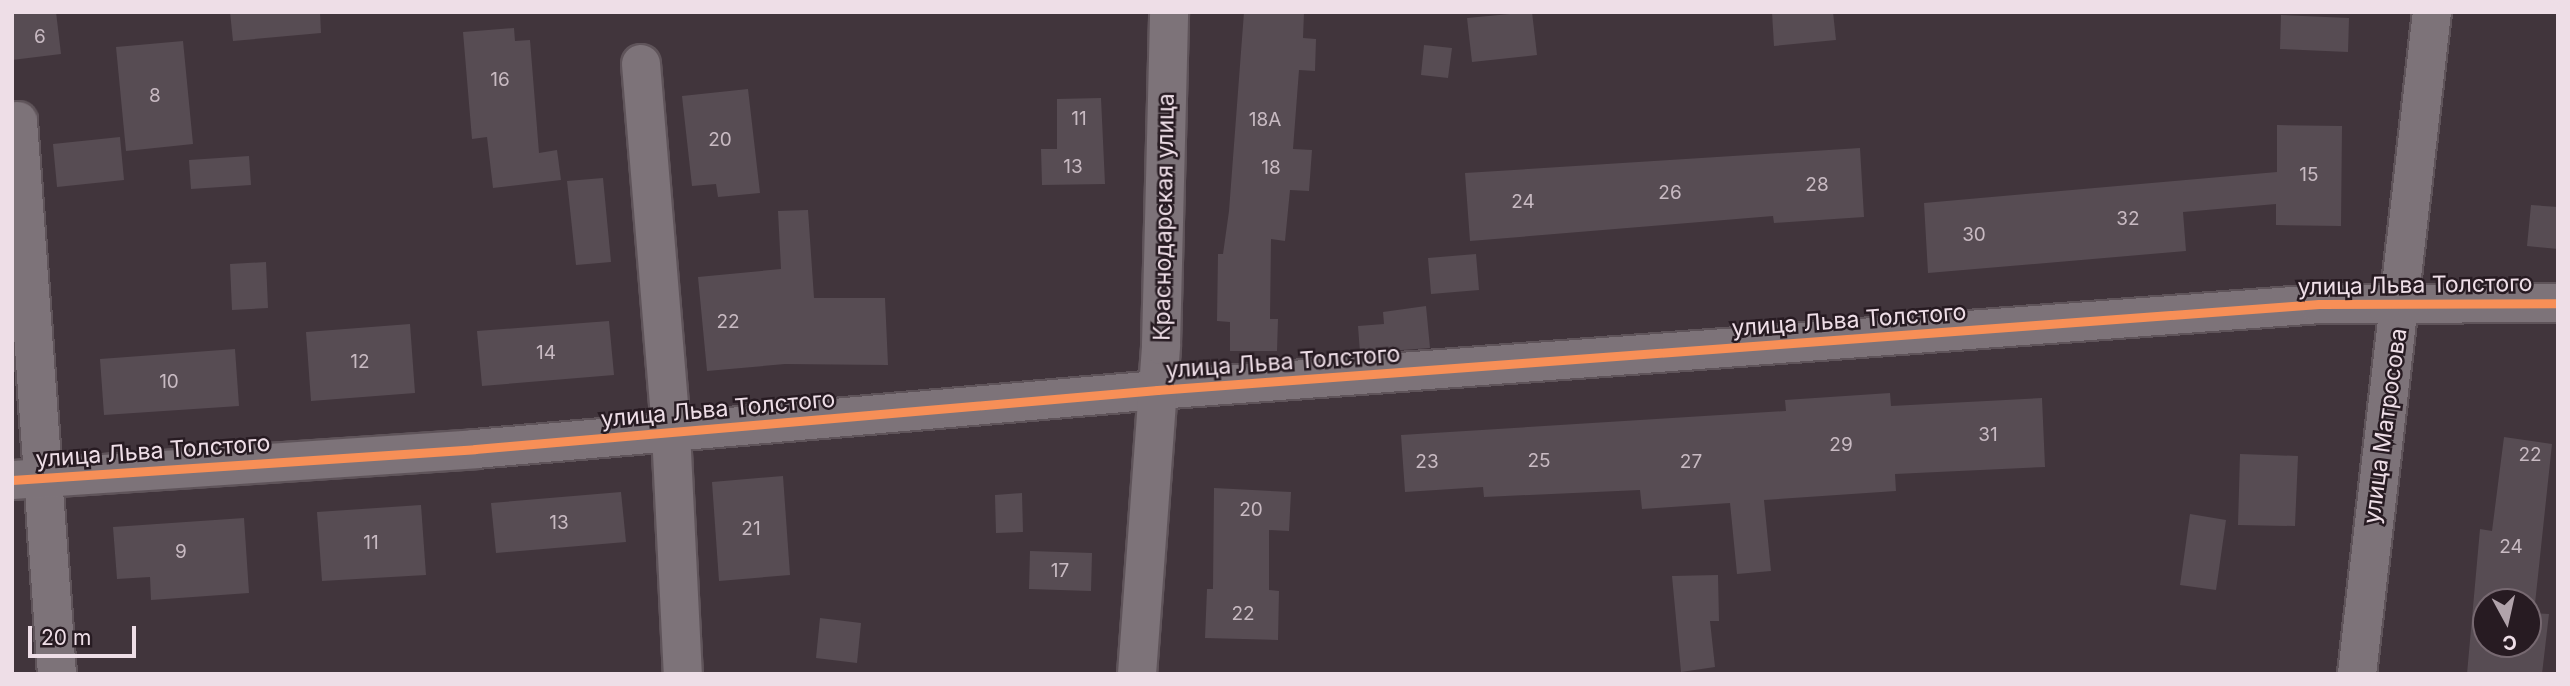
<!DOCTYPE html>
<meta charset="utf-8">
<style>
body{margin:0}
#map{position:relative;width:2570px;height:686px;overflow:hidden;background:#41353c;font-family:Inter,sans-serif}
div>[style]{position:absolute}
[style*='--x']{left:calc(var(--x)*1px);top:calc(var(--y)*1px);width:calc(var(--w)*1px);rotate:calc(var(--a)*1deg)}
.building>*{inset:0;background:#574c53}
.roads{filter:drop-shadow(2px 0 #5f545a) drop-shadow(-2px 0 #5f545a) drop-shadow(0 2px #5f545a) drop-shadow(0 -2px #5f545a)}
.minor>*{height:38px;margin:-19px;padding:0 19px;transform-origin:19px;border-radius:19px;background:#7d7379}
.cycleway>*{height:9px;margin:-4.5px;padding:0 4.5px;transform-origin:4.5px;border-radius:4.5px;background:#f78f57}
span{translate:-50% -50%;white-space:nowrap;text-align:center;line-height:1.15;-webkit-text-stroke:5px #271b22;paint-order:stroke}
.number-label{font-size:19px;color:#c8bac2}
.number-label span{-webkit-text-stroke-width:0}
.street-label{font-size:23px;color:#eedee7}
.frame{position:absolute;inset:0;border:14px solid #eedee7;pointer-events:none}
.north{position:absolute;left:2472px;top:588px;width:70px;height:70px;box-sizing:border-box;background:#271b22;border:2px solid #776971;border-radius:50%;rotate:172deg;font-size:19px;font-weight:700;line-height:28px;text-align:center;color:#eedee7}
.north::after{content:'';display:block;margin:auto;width:24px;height:32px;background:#b1a3ab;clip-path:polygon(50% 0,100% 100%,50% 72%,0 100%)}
.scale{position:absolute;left:28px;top:626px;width:108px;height:32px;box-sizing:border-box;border:4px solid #eedee7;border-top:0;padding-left:9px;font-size:21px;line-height:24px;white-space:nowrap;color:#eedee7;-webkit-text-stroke:5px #271b22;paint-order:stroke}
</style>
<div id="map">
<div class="building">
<div style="clip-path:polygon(12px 12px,56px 12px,61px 54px,12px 60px)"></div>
<div style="clip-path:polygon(230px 12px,320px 12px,321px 33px,233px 41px)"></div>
<div style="clip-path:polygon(1244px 12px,1304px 12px,1303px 38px,1316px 39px,1315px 71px,1299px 70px,1293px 149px,1312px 150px,1309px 191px,1290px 190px,1285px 241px,1271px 239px,1270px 319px,1278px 319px,1277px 351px,1230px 351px,1230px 322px,1217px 321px,1218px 254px,1223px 254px,1229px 211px)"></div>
<div style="clip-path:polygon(1532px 12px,1537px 55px,1472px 62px,1467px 18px)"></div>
<div style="clip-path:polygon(1772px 12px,1833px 12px,1836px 40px,1774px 46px)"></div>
<div style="clip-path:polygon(2281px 15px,2349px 18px,2348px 52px,2280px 49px)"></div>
<div style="clip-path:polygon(514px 28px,515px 41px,530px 40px,539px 153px,557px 150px,561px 180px,493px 188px,487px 137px,472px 139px,463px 32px)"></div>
<div style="clip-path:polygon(183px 41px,193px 144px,126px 151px,116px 47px)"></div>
<div style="clip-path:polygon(1424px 45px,1452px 48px,1448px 78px,1421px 75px)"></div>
<div style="clip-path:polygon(748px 89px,760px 193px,718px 197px,716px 184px,692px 186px,682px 96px)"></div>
<div style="clip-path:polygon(1101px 98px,1105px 184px,1042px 185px,1041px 149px,1057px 149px,1057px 99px)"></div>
<div style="clip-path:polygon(2277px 125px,2342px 126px,2341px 226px,2276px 225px,2276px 204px,2183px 212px,2186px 251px,1928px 273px,1924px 203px,2277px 172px)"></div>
<div style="clip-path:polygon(120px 137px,124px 180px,57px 187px,53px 144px)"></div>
<div style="clip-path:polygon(1860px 148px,1864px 217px,1774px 223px,1773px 216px,1470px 241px,1465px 173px)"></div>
<div style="clip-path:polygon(249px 156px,251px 185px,191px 189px,189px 160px)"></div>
<div style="clip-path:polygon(603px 178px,611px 262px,576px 265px,567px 181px)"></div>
<div style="clip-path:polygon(2531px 205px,2558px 207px,2558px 249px,2527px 246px)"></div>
<div style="clip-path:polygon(808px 210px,814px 298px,885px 298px,888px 365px,785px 364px,707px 371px,698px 277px,781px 269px,778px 211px)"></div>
<div style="clip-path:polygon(1476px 254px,1479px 290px,1431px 294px,1428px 258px)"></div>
<div style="clip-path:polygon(266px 262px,268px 308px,232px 310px,230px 264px)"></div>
<div style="clip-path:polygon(1426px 306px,1430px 348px,1360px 353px,1358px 326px,1384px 324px,1383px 312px)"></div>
<div style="clip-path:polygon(609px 321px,614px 375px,482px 386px,477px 331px)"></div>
<div style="clip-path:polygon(410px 324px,415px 393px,311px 401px,306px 332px)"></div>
<div style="clip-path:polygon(235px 349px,239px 406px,104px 415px,100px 359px)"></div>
<div style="clip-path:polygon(1890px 393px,1891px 406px,2042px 398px,2045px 467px,1895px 474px,1896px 491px,1764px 500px,1771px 571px,1737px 574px,1730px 503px,1642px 509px,1640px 490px,1484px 497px,1483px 487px,1405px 492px,1401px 435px,1786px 411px,1785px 400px)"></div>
<div style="clip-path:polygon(evenodd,2504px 437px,2552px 444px,2534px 613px,2549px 614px,2542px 674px,2467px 674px,2480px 529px,2492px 531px,2504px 437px,2486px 602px,2528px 602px,2528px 644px,2486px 644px,2486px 602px)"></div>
<div style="clip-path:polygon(2240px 454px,2298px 456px,2295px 526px,2238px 525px)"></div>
<div style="clip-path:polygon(783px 476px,790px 575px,719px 581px,712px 482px)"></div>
<div style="clip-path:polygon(1214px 488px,1291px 492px,1289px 531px,1269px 530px,1269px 590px,1279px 591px,1278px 640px,1205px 638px,1207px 589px,1213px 589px)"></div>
<div style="clip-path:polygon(621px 492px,626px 542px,496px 553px,491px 503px)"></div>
<div style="clip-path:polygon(1022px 493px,1023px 532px,996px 533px,995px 495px)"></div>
<div style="clip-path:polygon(421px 505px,426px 575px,322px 581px,317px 512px)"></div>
<div style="clip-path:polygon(2190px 514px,2226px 520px,2216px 590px,2180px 585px)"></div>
<div style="clip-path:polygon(244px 518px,249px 593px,151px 600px,150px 577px,117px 579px,113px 527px)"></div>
<div style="clip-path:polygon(1030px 551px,1092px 553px,1091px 591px,1029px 589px)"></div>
<div style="clip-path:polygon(1718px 575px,1719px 621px,1710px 621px,1715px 667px,1681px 672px,1672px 576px)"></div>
<div style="clip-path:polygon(820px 618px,861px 623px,857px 663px,816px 658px)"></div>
</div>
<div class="roads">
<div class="minor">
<div style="--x:641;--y:64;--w:369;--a:85.3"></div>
<div style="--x:671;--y:432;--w:242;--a:87.2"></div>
<div style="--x:18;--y:121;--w:554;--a:85.97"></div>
<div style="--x:12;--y:480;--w:464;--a:-3.8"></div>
<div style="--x:475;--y:449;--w:685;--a:-4.94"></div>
<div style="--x:1157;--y:390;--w:1165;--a:-4.23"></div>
<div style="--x:2319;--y:304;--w:239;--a:-0.2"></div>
<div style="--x:1137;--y:674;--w:330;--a:-85.8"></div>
<div style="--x:1161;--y:345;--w:333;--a:-88.6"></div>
<div style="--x:2357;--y:674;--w:666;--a:-83.54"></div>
</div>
</div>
<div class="cycleway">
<div style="--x:12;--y:480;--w:464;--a:-3.8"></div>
<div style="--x:475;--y:449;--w:685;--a:-4.94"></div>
<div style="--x:1157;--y:390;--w:1165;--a:-4.23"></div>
<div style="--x:2319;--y:304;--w:239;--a:-0.2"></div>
</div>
<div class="number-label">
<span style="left:40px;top:37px">6</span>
<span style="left:500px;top:80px">16</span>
<span style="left:155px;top:96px">8</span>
<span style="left:1079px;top:119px">11</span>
<span style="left:1265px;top:120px">18А</span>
<span style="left:720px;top:140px">20</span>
<span style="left:1073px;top:167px">13</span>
<span style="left:1271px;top:168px">18</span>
<span style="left:2309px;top:175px">15</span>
<span style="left:1817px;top:185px">28</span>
<span style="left:1670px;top:193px">26</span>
<span style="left:1523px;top:202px">24</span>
<span style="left:2128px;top:219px">32</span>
<span style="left:1974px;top:235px">30</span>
<span style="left:728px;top:322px">22</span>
<span style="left:546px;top:353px">14</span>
<span style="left:360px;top:362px">12</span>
<span style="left:169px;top:382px">10</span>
<span style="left:1988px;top:435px">31</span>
<span style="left:1841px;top:445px">29</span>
<span style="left:2530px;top:455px">22</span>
<span style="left:1539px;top:461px">25</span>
<span style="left:1427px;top:462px">23</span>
<span style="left:1691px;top:462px">27</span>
<span style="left:1251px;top:510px">20</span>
<span style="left:559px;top:523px">13</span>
<span style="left:751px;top:529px">21</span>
<span style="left:371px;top:543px">11</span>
<span style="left:2511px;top:547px">24</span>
<span style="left:181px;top:552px">9</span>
<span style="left:1060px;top:571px">17</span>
<span style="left:1243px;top:614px">22</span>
</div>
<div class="street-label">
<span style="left:1164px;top:217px;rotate:-89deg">Краснодарская улица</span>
<span style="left:2415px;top:285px;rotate:-1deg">улица Льва Толстого</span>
<span style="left:1849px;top:320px;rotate:-4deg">улица Льва Толстого</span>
<span style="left:1283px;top:362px;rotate:-4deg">улица Льва Толстого</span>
<span style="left:718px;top:409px;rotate:-5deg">улица Льва Толстого</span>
<span style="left:2385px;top:426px;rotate:-82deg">улица Матросова</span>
<span style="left:153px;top:451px;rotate:-4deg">улица Льва Толстого</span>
</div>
<div class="frame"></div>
<div class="north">С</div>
<div class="scale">20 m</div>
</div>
